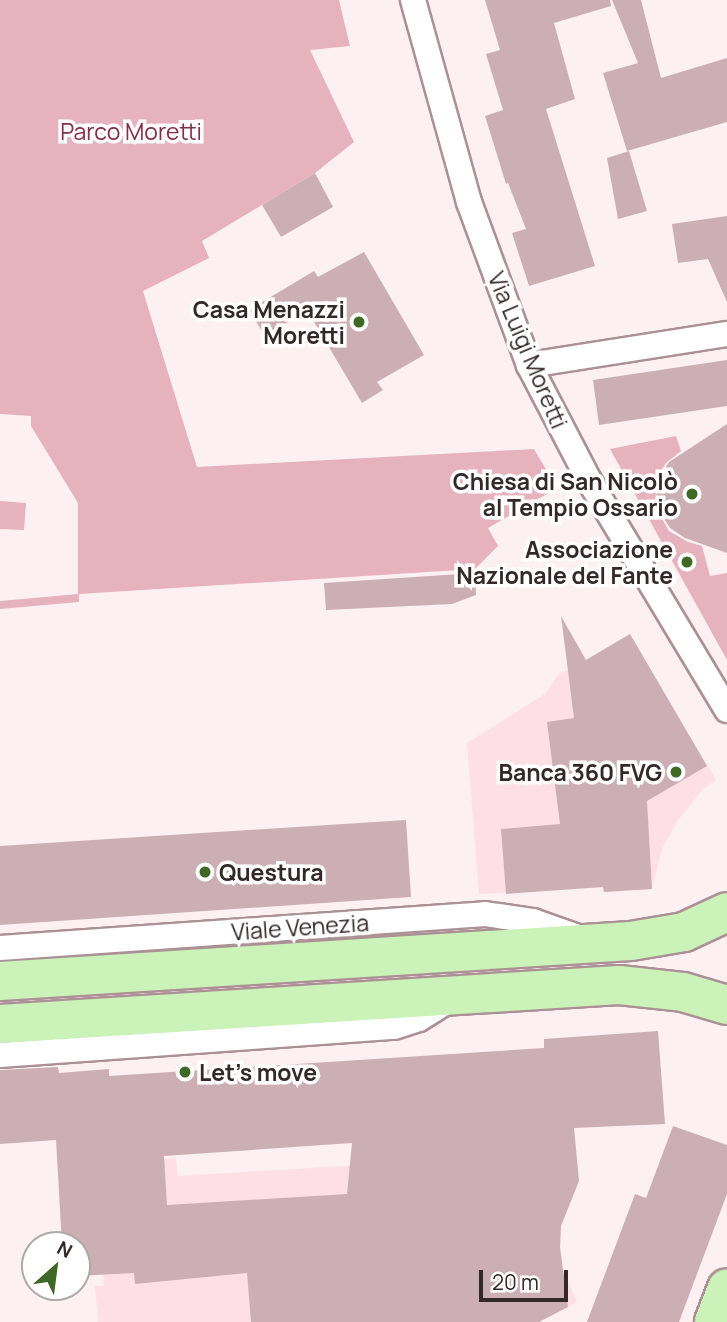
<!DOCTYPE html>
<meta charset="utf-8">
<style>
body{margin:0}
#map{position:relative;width:727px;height:1322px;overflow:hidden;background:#fcf0f2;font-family:Manrope,sans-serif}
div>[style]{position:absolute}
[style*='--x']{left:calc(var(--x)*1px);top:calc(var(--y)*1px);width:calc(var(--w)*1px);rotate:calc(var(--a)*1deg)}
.built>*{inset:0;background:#fedfe5}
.green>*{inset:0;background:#e6b2bd}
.building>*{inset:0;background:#ccafb5}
.roads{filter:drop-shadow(2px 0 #ab9095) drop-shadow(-2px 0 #ab9095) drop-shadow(0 2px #ab9095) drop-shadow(0 -2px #ab9095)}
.minor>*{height:24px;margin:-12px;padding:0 12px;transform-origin:12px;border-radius:12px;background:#fff}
.primary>*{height:38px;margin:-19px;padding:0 19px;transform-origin:19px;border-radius:19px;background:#cbf2b8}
.dots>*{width:19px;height:19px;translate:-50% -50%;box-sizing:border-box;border:4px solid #fff;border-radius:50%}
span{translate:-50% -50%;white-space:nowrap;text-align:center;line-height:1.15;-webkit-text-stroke:7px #fff;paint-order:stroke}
.park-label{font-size:23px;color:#862e48}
.poi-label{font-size:23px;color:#33282a;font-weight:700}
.right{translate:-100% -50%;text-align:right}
.left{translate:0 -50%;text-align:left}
.street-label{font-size:23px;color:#33282a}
.north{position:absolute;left:21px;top:1231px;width:70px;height:70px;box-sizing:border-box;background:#fff;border:2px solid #ada9aa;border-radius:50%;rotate:28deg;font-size:19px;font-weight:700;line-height:28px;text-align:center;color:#33282a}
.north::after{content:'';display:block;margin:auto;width:24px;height:32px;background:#3e6824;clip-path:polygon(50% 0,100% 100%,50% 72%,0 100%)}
.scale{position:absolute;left:479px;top:1270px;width:89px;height:32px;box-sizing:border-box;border:4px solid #33282a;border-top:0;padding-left:9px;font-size:21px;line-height:24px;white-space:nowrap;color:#33282a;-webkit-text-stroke:5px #fff;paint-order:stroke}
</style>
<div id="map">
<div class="built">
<div style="clip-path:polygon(630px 634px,716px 780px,703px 789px,678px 820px,662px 849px,652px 889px,604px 892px,602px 887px,479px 894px,467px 743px,545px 694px,557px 676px)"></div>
<div style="clip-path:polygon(562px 1153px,563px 1158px,577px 1158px,579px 1181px,561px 1225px,560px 1247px,563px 1271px,577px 1302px,539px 1322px,98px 1322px,95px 1286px,104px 1286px,94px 1164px,176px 1158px,178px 1176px)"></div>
</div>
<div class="green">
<div style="clip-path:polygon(0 0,339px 0,350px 46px,310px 50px,354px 142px,315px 173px,202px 241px,209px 258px,143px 291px,197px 467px,534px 449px,557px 488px,488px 528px,498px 546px,475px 569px,79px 594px,79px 602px,0 609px,0 601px,78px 594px,78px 503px,31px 426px,31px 416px,0 414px)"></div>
<div style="clip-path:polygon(676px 436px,681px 451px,666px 463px,657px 478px,656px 508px,669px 531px,688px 542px,702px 546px,710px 576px,727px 573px,727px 660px,610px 449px)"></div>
<div style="clip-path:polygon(0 501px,26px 503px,24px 530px,0 529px)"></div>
</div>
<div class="building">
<div style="clip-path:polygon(485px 0,610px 0,611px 6px,554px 23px,575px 99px,546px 109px,595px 266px,529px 286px,512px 233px,526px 229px,508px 183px,506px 184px,485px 116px,503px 110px,486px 54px,500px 50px)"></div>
<div style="clip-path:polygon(612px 0,641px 0,661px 78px,727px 58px,727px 122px,627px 151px,603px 73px,638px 63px)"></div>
<div style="clip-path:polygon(629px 151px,647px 211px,618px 219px,607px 158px)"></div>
<div style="clip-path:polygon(315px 173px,333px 207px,281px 237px,262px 205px)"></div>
<div style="clip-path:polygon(727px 216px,727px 302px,708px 259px,678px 263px,672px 224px)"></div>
<div style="clip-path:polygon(364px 252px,424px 355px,377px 382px,383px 390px,362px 403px,307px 310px,265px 336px,249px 310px,314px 271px,318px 277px)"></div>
<div style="clip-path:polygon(727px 360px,727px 406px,599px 425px,593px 380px)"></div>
<div style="clip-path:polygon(727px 424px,727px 553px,685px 538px,670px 528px,661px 514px,656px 498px,658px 480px,669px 462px)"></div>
<div style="clip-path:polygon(475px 573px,476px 595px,452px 604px,326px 610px,324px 583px)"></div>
<div style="clip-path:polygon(561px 616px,586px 660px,630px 634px,707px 766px,647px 801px,652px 889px,604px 892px,603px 887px,506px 894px,501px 829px,560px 824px,547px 722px,574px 718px)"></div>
<div style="clip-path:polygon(406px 820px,411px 897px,0 925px,0 846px)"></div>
<div style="clip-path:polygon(evenodd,658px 1031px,665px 1124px,574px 1128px,579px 1181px,561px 1226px,560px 1247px,568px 1307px,539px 1322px,251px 1322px,247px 1273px,135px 1284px,134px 1273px,77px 1276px,77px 1245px,62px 1245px,56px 1140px,0 1144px,0 1070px,58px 1067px,59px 1073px,109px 1069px,109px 1076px,544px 1048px,544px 1039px,658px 1031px,352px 1143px,347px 1194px,167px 1205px,164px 1156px,352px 1143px)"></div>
<div style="clip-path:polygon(673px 1126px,727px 1145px,727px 1194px,679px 1322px,587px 1322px,635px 1194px,646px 1198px)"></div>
</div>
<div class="roads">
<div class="minor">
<div style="--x:413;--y:0;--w:210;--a:74.5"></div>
<div style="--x:469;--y:202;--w:174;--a:69.8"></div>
<div style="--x:529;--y:365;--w:132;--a:62.5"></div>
<div style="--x:590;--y:482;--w:266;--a:59"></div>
<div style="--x:529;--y:365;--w:200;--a:-8.9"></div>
<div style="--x:0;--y:948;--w:486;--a:-4"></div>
<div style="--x:485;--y:914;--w:49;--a:8.3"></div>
<div style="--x:533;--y:921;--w:51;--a:19.5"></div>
<div style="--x:0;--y:1055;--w:395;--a:-4.1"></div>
<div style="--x:394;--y:1027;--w:26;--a:-18"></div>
<div style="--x:419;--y:1019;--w:36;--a:-32"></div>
</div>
<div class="primary">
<div style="--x:0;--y:981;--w:632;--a:-3.63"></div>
<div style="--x:631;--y:941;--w:54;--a:-9.6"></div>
<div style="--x:684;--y:932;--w:47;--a:-24.9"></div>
<div style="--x:0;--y:1024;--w:620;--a:-3.61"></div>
<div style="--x:619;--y:985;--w:64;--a:6.2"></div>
<div style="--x:683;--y:992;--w:46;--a:16.5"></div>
<div style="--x:714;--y:1322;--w:36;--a:-69"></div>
</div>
</div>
<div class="dots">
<div style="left:359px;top:322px;background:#3e6824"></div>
<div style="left:692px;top:494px;background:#3e6824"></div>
<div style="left:687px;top:562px;background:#3e6824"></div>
<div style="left:676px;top:772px;background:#3e6824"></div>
<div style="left:205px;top:872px;background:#3e6824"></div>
<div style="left:185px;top:1072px;background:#3e6824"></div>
</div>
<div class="park-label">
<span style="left:131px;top:131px">Parco Moretti</span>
</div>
<div class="poi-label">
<span class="right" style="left:345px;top:322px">Casa Menazzi<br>Moretti</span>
<span class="right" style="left:678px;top:494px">Chiesa di San Nicolò<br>al Tempio Ossario</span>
<span class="right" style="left:673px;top:562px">Associazione<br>Nazionale del Fante</span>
<span class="right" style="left:662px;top:772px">Banca 360 FVG</span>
<span class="left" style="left:219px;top:872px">Questura</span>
<span class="left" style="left:199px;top:1072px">Let's move</span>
</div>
<div class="street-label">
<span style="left:528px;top:350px;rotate:67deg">Via Luigi Moretti</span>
<span style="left:300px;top:927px;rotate:-4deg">Viale Venezia</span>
</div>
<div class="north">N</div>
<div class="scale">20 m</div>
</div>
